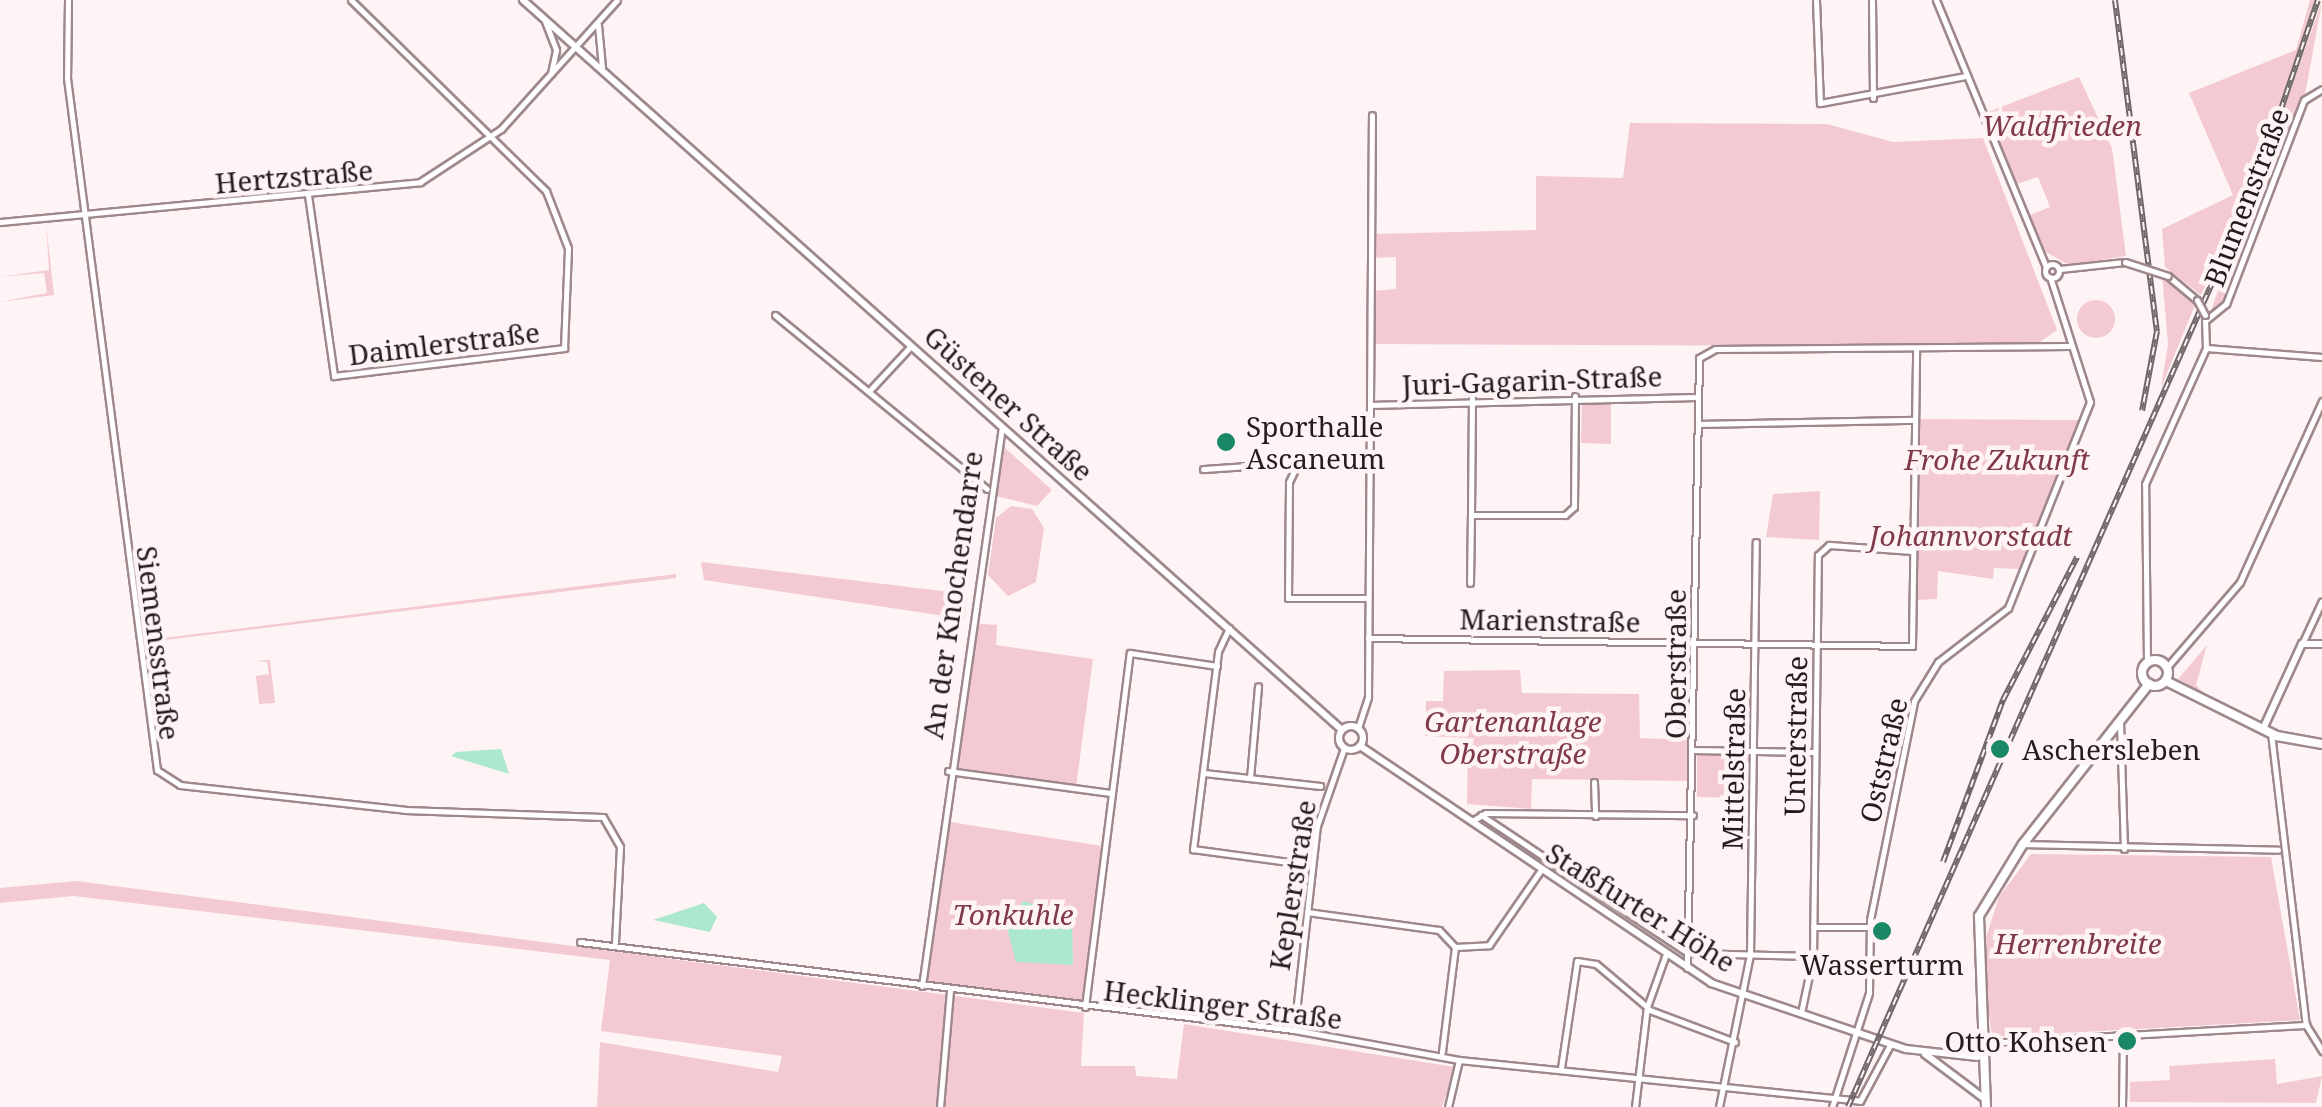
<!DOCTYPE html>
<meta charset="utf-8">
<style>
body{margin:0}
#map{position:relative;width:2322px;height:1107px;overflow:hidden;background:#fef4f5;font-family:"Noto Serif",serif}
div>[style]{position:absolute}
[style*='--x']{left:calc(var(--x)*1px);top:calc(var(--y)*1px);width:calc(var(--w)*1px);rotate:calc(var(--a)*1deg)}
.green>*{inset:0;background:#f4cad2}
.round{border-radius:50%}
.water>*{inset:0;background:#ace8ce}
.roads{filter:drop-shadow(2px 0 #9e888c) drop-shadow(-2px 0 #9e888c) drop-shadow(0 2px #9e888c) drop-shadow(0 -2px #9e888c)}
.minor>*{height:5px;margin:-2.5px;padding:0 2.5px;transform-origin:2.5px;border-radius:2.5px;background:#fff}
.minor>.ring{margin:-2.5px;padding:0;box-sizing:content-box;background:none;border:5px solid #fff;border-radius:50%}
.tertiary>*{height:6px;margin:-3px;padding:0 3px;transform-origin:3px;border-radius:3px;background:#fff}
.secondary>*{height:6px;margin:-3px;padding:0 3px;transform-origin:3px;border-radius:3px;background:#fff}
.secondary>.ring{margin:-3px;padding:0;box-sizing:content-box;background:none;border:6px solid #fff;border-radius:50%}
.primary>*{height:8px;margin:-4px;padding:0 4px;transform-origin:4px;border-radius:4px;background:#fff}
.primary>.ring{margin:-4px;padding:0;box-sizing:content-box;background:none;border:8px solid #fff;border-radius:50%}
.rail>*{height:6px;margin-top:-3px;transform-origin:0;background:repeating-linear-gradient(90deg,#fef4f5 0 8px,#706769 0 16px);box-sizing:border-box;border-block:2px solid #706769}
.bridges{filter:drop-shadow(2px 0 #9e888c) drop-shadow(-2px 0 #9e888c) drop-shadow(0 2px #9e888c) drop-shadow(0 -2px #9e888c)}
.minor-bridge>*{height:5px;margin:-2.5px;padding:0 2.5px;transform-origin:2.5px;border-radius:2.5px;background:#fff}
.dots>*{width:28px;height:28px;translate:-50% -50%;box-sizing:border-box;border:5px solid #fef4f5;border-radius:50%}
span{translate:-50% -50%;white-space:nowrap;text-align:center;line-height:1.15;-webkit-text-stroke:9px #fef4f5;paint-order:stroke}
.park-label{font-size:28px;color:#80384c;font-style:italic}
.street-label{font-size:28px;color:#251c1e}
.poi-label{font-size:28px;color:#251c1e}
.left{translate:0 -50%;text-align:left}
.right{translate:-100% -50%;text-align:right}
</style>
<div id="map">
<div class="green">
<div style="clip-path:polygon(2310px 0,2316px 0,2263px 162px,2201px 295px,2165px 267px,2162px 229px,2233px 195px,2189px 93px,2296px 50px)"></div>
<div style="clip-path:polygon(2322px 2px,2304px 100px,2224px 301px,2210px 313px)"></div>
<div style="clip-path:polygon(2079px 77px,2112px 148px,2126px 256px,2069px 265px,2037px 247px,2025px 217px,2050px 207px,2038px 177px,2014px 185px,1985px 113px)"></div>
<div style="clip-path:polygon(1630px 123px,1827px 124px,1893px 142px,1983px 138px,2057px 330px,2033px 347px,1372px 344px,1373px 291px,1396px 289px,1396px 257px,1374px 258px,1375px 234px,1536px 230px,1536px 176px,1623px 178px)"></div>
<div style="clip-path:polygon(46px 223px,54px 295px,0 302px,47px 293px,44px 273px,0 277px,49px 270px)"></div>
<div style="clip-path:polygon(2162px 274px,2197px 300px,2161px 388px,2168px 344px)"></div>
<div class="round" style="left:2077px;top:300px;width:38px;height:38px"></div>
<div style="clip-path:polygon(1582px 400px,1611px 401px,1611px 444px,1581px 443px)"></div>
<div style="clip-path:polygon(1916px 419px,2079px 420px,2019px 569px,1994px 568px,1993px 579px,1938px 571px,1937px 599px,1917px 600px)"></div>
<div style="clip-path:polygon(1004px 447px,1052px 490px,1037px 506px,992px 495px)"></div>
<div style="clip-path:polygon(1820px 491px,1819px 540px,1766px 537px,1773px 494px)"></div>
<div style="clip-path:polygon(1011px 506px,1032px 509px,1044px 528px,1036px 582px,1008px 596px,988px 575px,996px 518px)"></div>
<div style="clip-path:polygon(701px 562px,967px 594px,965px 619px,704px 580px)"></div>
<div style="clip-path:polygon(676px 574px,676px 578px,148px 642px,148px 640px)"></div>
<div style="clip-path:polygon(971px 623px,997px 625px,996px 645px,1093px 659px,1076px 787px,950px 770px)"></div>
<div style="clip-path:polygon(1671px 643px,1691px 643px,1690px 734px,1672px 726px)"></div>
<div style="clip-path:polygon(2207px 645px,2196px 685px,2205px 695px,2178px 679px)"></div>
<div style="clip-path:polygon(270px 660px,275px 703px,259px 704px,256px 676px,269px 674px,267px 662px,255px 661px)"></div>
<div style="clip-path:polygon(1520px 670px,1522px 693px,1639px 694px,1640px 738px,1691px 740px,1689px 781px,1532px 779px,1531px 809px,1467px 804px,1468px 738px,1425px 736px,1426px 701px,1443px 701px,1444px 671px)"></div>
<div style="clip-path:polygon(1748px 752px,1747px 798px,1697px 797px,1697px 754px)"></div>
<div style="clip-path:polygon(944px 821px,1102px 846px,1082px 1001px,926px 982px)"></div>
<div style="clip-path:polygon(2031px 854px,2271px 857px,2300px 1020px,1992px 1037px,1981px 953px,1999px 897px)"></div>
<div style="clip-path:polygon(76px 881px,1084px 1013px,1081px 1066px,1135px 1066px,1136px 1076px,1177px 1079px,1184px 1024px,1455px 1067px,1442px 1107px,597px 1107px,600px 1042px,778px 1072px,782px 1056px,601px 1031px,610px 960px,74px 896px,0 903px,0 888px)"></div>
<div style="clip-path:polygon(2275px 1059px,2277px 1084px,2322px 1076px,2316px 1103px,2130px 1102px,2130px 1082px,2170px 1080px,2169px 1066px)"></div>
</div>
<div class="water">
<div style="clip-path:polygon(501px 749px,509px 774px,451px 756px,456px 752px)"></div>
<div style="clip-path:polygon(1024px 901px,1072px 918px,1073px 965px,1016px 962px,1005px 921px)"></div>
<div style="clip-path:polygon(704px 903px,717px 917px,710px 932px,653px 920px)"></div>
</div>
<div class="roads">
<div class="minor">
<div style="--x:68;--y:0;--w:78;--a:90.7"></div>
<div style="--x:67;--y:78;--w:698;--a:82.59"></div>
<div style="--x:157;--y:770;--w:27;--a:33"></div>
<div style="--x:180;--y:785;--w:226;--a:6.3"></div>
<div style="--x:405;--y:810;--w:198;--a:2"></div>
<div style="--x:603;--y:817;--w:34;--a:60"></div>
<div style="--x:620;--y:847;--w:96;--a:93"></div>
<div style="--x:1816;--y:0;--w:103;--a:87.8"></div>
<div style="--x:1820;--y:103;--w:147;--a:-10.5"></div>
<div style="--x:1872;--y:0;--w:98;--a:89.4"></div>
<div style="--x:1936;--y:0;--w:289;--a:67.6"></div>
<div style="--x:545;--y:21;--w:31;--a:69"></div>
<div style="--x:556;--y:50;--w:24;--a:102"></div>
<div style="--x:598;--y:25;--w:42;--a:84.6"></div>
<div style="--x:308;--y:195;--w:183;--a:81.8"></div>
<div style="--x:334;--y:376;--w:232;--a:-6.9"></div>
<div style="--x:564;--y:348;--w:100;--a:-87.7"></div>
<div style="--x:568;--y:248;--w:61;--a:-111.1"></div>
<div style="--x:546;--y:191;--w:273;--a:-135.6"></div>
<div style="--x:0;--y:222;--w:422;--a:-5.4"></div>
<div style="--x:420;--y:182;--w:97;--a:-33.2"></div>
<div style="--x:501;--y:129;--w:173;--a:-48"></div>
<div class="ring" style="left:2045px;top:264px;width:9px;height:9px"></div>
<div style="--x:2060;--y:269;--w:65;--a:-6.1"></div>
<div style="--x:2168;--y:276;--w:38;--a:40"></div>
<div style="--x:775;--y:315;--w:274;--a:39.4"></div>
<div style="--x:2206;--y:320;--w:26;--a:-39"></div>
<div style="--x:2226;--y:304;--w:218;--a:-69.1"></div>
<div style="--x:2304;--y:100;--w:21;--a:-31"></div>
<div style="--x:2206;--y:348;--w:116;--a:4.4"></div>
<div style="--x:871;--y:389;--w:59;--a:-47.1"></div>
<div style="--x:1472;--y:398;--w:117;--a:90.5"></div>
<div style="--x:1471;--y:515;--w:94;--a:0"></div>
<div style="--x:1565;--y:515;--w:12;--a:-42"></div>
<div style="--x:1574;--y:507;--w:111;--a:-89.5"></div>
<div style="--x:1371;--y:405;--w:323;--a:-1.4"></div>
<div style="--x:1699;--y:424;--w:216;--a:-1.1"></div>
<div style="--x:1203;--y:469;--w:89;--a:-3.9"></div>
<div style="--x:1470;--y:583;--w:68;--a:-89.2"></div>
<div style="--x:1368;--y:598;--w:80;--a:180"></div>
<div style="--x:1288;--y:598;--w:116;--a:-89.5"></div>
<div style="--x:1289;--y:482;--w:23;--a:-65"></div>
<div style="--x:1299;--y:461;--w:70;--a:0.8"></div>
<div style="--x:1229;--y:628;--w:26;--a:115"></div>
<div style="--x:1218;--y:652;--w:199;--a:97.2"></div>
<div style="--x:1193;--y:849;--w:120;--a:7.7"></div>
<div style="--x:1368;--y:638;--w:544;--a:0.84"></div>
<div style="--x:1912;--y:646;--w:296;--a:-89.2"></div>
<div style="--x:2302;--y:644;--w:47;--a:-65.1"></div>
<div style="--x:2147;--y:663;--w:179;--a:-90.6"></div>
<div style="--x:2145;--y:484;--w:149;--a:-65.8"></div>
<div style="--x:2206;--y:348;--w:33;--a:-92"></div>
<div style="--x:2167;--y:667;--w:112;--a:-49.3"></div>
<div style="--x:2240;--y:582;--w:199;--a:-65.6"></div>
<div style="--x:2120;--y:722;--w:127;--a:88.2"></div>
<div style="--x:1358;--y:728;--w:33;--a:-72"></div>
<div style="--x:1368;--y:697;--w:582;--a:-89.61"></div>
<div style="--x:2271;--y:733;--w:294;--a:83.2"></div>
<div style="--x:1694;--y:750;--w:121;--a:0.9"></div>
<div style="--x:948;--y:771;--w:164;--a:7.7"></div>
<div style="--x:1204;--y:773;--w:117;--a:6.4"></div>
<div style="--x:1250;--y:778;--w:92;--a:-85"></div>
<div style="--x:1594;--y:782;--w:34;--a:88"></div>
<div style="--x:1481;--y:815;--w:249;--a:33.7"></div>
<div style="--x:1688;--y:953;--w:125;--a:1.4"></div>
<div style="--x:1472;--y:821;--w:16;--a:-30"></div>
<div style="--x:1486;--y:813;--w:207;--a:0.6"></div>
<div style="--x:2023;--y:844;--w:255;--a:1.3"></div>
<div style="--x:1307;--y:912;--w:133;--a:7.8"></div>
<div style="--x:1439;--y:930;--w:23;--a:47"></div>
<div style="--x:1455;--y:947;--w:106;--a:97.1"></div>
<div style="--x:1813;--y:927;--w:56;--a:0"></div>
<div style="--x:580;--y:942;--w:719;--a:7.03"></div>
<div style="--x:1294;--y:1030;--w:168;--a:10.3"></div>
<div style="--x:1459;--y:1060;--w:403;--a:5.8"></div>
<div style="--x:1455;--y:947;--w:34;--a:-3"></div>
<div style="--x:1489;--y:945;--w:91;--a:-55.3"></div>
<div style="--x:1687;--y:968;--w:610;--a:-88.87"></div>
<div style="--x:1699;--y:358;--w:18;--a:-29"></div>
<div style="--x:1715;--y:349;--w:354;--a:-0.5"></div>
<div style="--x:922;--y:986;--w:565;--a:-81.86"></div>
<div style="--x:1085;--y:1007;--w:357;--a:-82.8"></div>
<div style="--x:1130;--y:653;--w:88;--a:8.5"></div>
<div style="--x:1647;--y:1009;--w:94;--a:20.6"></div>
<div style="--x:1801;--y:1013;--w:58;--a:-78.1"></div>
<div style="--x:1813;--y:956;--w:401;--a:-89.3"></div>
<div style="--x:1818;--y:555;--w:15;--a:-42"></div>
<div style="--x:1829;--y:545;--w:84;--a:4.1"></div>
<div style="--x:2306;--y:1025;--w:31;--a:58"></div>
<div style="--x:1294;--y:1030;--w:205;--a:-83.6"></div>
<div style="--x:1317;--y:826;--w:83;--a:-70.9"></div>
<div style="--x:1984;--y:1043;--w:323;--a:-3.2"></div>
<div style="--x:1561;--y:1068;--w:108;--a:-81.5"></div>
<div style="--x:1577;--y:961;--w:19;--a:9"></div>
<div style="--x:1596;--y:964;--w:67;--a:40.1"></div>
<div style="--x:1860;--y:1101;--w:64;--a:-61.8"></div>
<div style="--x:940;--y:1107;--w:117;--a:-85.1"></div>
<div style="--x:1448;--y:1107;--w:48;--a:-76.8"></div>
<div style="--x:1635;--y:1107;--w:101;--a:-83.2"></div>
<div style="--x:1647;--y:1007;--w:56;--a:-70.3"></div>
<div style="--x:1719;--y:1107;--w:155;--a:-78.5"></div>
<div style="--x:1750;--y:955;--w:413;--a:-89.2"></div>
<div style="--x:1832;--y:1107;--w:120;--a:-72"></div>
<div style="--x:1869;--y:993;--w:73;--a:-89.2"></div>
<div style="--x:1870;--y:920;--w:223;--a:-78.6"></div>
<div style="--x:1914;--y:701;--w:46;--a:-58.4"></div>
<div style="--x:1938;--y:662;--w:88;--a:-37.6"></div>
<div style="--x:2008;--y:608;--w:222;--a:-68.3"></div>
<div style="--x:2090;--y:402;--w:131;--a:-107.7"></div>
<div style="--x:2122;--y:1107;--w:72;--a:-89.2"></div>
</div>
<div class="tertiary">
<div style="--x:2263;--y:729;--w:94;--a:-65.4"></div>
<div style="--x:2302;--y:644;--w:20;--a:0"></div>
</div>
<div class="secondary">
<div style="--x:523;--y:0;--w:1097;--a:41.71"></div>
<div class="ring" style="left:1339px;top:726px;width:18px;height:18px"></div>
<div style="--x:1360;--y:746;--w:424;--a:34"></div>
<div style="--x:1711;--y:983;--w:206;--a:18.7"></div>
<div style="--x:1906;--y:1049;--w:72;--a:6.3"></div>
<div style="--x:1925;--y:1054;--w:75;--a:36.9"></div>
</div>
<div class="primary">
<div class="ring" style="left:2142px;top:660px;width:18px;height:18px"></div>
<div style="--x:2166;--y:681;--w:124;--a:26.4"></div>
<div style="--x:2277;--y:736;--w:46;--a:10.1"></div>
<div style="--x:1986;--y:1107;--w:191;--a:-92.1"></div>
<div style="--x:1979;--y:916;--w:84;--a:-58.6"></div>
<div style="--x:2023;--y:844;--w:204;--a:-51.8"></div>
</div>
</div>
<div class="rail">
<div style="--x:2115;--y:0;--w:334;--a:82.8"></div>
<div style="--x:2157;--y:331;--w:81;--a:100.6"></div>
<div style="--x:1943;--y:862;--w:173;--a:-69.7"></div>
<div style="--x:2003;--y:700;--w:161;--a:-62.6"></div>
<div style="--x:1848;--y:1107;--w:1007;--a:-66.16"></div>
<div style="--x:2255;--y:186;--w:196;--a:-71.3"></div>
</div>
<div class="bridges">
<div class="minor-bridge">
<div style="--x:2125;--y:262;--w:45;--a:18"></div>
<div style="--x:2197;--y:300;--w:17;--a:62"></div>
</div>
</div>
<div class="dots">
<div style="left:1226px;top:442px;background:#1a8866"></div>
<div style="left:2000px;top:749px;background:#1a8866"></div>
<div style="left:1882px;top:931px;background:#1a8866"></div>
<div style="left:2127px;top:1041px;background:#1a8866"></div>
</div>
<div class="park-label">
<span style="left:2062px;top:125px">Waldfrieden</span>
<span style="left:1997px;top:459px">Frohe Zukunft</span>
<span style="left:1971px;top:535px">Johannvorstadt</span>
<span style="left:1513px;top:737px">Gartenanlage<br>Oberstraße</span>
<span style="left:1013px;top:914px">Tonkuhle</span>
<span style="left:2078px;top:943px">Herrenbreite</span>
</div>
<div class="street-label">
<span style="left:294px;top:176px;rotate:-5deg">Hertzstraße</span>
<span style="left:2246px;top:197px;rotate:-69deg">Blumenstraße</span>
<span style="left:444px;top:343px;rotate:-7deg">Daimlerstraße</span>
<span style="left:1532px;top:380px;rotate:-2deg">Juri-Gagarin-Straße</span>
<span style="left:1009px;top:403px;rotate:42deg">Güstener Straße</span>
<span style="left:952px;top:595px;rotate:-82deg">An der Knochendarre</span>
<span style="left:1550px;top:620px;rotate:1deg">Marienstraße</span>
<span style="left:159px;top:643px;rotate:83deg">Siemensstraße</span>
<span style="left:1675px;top:664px;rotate:-90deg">Oberstraße</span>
<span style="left:1795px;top:736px;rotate:-89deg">Unterstraße</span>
<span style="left:1883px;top:760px;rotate:-77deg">Oststraße</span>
<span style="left:1733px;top:769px;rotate:-89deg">Mittelstraße</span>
<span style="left:1292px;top:885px;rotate:-81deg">Keplerstraße</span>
<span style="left:1641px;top:907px;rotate:32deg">Staßfurter Höhe</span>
<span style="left:1223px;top:1004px;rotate:7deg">Hecklinger Straße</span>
</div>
<div class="poi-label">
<span class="left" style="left:1246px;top:442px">Sporthalle<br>Ascaneum</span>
<span class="left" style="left:2022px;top:749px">Aschersleben</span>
<span style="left:1882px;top:964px">Wasserturm</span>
<span class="right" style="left:2107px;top:1041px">Otto Kohsen</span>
</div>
</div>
